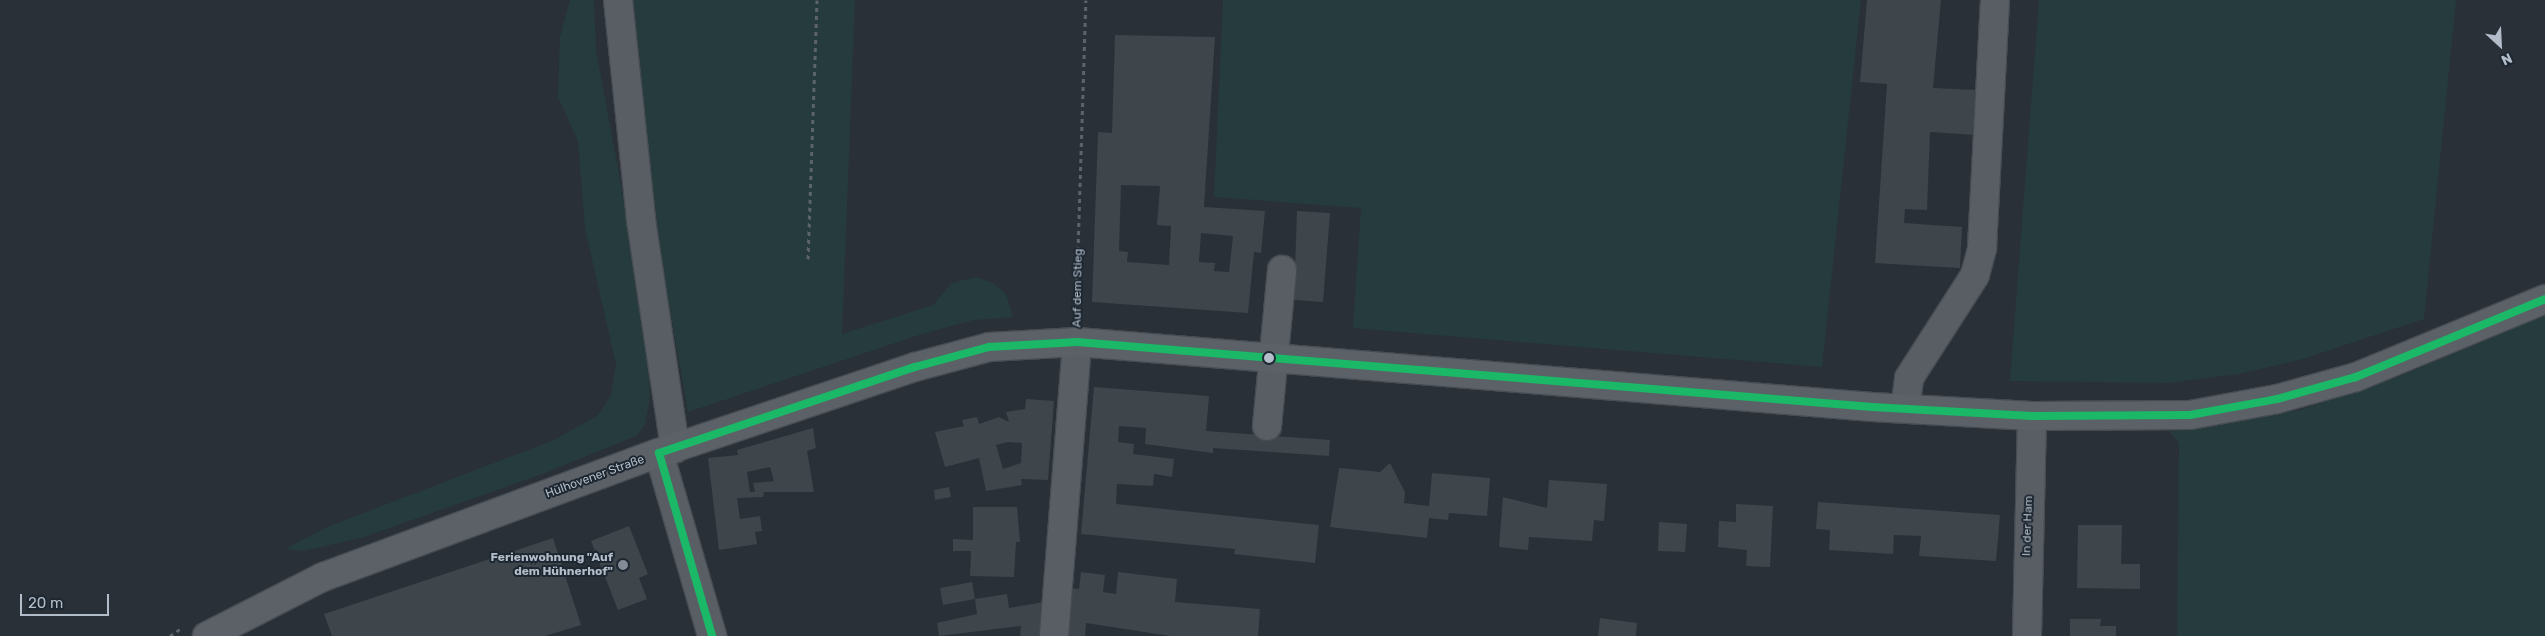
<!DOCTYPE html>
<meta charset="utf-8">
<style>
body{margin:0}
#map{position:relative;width:2545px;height:636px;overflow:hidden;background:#293037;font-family:Rubik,sans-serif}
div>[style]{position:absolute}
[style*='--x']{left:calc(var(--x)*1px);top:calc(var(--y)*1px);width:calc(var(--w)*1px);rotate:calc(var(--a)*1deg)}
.green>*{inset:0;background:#263b3d}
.building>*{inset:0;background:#3e454b}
.path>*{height:3px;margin-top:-1.5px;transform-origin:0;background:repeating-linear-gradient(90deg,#5c6369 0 4px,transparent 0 8px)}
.roads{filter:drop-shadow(1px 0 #474c52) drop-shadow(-1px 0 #474c52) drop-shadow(0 1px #474c52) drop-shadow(0 -1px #474c52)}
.minor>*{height:28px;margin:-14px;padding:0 14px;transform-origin:14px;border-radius:14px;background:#595e65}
.major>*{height:28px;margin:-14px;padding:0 14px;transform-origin:14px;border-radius:14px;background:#5b6167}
.bus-1>*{height:8px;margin:-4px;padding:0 4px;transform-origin:4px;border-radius:4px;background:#1ab867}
.dots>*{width:14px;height:14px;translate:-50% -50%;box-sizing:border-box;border:2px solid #1d2732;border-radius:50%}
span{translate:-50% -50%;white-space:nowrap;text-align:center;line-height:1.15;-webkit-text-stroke:4px #1d2732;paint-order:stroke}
.street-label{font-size:12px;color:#b3bdc9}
.poi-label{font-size:12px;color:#b3bdc9;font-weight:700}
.right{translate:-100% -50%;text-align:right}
.north{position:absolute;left:2475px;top:20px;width:50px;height:50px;-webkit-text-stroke:4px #1d2732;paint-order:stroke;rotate:155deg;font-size:14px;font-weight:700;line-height:20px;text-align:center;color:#b3bdc9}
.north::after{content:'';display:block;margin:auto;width:18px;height:22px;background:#b3bdc9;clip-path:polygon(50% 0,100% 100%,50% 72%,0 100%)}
.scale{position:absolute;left:20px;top:594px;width:89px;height:22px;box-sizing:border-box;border:2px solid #b3bdc9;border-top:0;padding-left:6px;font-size:15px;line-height:18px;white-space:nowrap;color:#b3bdc9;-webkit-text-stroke:4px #1d2732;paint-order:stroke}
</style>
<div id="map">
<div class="green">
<div style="clip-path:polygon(570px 0,594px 0,596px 50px,647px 325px,650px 398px,645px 425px,636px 436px,545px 473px,364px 537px,304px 551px,285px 549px,327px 527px,554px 440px,598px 415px,611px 395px,616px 364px,585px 228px,578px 141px,558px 97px,560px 37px)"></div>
<div style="clip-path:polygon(630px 0,855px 0,842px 334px,933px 305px,952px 283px,976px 277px,993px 283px,1006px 294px,1013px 317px,974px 320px,922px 334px,688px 412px,650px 197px)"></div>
<div style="clip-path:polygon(1223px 0,1861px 0,1822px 367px,1353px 328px,1361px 208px,1214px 197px)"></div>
<div style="clip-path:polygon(2039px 0,2456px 0,2424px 319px,2303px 359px,2239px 374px,2168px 383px,2010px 381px)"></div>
<div style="clip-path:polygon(2545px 314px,2545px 636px,2177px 636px,2179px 443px,2169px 431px,2300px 410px,2403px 375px)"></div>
</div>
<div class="building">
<div style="clip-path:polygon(1867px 0,1941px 0,1933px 88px,1978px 90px,1975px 135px,1930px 132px,1927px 210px,1905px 209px,1904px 223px,1962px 227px,1960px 268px,1875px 263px,1887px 84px,1860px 82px)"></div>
<div style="clip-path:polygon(evenodd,1115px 35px,1215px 37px,1204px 207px,1265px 211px,1261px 253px,1254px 252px,1248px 313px,1092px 302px,1098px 132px,1112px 133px,1115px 35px,1121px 185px,1160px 186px,1157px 225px,1171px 226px,1169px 265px,1127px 262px,1128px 252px,1119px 251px,1121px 185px,1115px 35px,1201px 233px,1233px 236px,1229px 272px,1214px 271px,1215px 263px,1199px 262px,1201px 233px)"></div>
<div style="clip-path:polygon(1297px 211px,1330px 213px,1323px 302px,1294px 300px)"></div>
<div style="clip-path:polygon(1094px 387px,1209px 396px,1206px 431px,1330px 440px,1329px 456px,1213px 448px,1213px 453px,1145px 444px,1146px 428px,1119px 426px,1118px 442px,1134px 444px,1133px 454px,1174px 459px,1172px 477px,1154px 474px,1153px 486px,1117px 484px,1116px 504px,1319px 525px,1315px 563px,1234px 554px,1235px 549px,1081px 534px)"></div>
<div style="clip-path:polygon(evenodd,1026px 399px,1054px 401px,1048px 480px,1021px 479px,1022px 485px,986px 491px,979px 458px,945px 467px,935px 432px,964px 426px,962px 420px,977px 417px,979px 424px,999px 417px,1009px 422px,1006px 412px,1025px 409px,1026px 399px,1008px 442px,1022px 443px,1021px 463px,1003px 469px,996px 445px,1008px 442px)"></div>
<div style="clip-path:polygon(evenodd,813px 428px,816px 448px,807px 451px,814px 492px,764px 492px,763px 497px,737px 498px,740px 519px,760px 516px,762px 531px,755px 532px,757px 544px,719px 550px,708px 458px,738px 455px,737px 450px,813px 428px,770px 467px,774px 481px,753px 483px,755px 492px,750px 492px,747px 472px,770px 467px)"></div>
<div style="clip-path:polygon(1390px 463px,1405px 492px,1404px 503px,1429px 506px,1432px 473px,1490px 478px,1487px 516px,1449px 513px,1448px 520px,1429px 518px,1427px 538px,1330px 527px,1339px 468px,1380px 472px)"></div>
<div style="clip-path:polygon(1549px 480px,1607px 484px,1604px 521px,1594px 520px,1592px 541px,1529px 537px,1528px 550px,1499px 547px,1503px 497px,1547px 508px)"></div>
<div style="clip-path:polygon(949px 487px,951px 497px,935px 500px,934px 490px)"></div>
<div style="clip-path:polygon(1818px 502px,2000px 515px,1996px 561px,1919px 556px,1921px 536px,1894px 535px,1893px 554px,1829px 550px,1830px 530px,1816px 529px)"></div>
<div style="clip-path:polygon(1736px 504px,1773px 506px,1770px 567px,1746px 566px,1747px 550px,1718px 547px,1719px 521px,1736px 522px)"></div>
<div style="clip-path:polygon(973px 507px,1017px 507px,1020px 542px,1016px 542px,1014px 577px,970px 576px,971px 551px,953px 551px,953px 539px,973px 540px)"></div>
<div style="clip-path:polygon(1659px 522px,1687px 524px,1685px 552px,1658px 551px)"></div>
<div style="clip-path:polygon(2078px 525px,2122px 525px,2121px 564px,2140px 564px,2140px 589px,2077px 588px)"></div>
<div style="clip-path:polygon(629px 526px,648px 574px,639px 578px,647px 599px,618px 610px,591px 541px)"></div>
<div style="clip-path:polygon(553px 538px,581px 625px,545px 636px,332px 636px,324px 614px)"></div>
<div style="clip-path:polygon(1081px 572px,1105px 575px,1103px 592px,1116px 594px,1118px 572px,1177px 579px,1175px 602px,1260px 609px,1258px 636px,1170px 636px,1086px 623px,1085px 636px,1064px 636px,1067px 588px,1079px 589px)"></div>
<div style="clip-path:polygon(972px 582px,975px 599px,943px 605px,940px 588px)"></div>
<div style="clip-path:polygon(1007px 594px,1009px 608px,1044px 602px,1043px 636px,1020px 636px,1021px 626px,939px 636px,937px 623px,977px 614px,975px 599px)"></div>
<div style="clip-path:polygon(1600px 618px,1637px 623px,1636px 636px,1598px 636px)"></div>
<div style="clip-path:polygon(2070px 619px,2101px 619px,2100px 626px,2116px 626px,2116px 636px,2070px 636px)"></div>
</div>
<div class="path">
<div style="--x:808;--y:259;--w:259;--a:-88"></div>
<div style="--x:1076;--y:314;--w:314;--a:-88.2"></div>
<div style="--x:170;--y:636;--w:12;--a:-35"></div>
</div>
<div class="roads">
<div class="minor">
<div style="--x:618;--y:0;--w:221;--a:84"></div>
<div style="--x:641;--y:220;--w:231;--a:81.5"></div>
<div style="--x:1905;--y:408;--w:30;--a:-82"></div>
<div style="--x:1909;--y:378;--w:122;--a:-57.3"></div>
<div style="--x:1975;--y:275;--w:28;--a:-75"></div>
<div style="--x:1982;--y:248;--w:248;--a:-87"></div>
<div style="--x:1267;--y:426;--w:157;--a:-84.5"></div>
<div style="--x:659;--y:453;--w:191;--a:73.8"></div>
<div style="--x:1054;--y:636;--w:295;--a:-85.5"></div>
<div style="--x:2027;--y:636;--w:220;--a:-88.7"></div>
</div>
<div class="major">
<div style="--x:207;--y:636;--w:130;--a:-27"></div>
<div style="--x:323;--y:577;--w:358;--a:-20.3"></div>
<div style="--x:659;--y:453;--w:270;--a:-18.6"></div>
<div style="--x:915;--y:367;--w:77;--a:-15.1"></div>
<div style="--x:989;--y:347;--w:88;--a:-3.3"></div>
<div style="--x:1077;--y:342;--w:798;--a:4.67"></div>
<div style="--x:1872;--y:407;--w:160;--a:3.2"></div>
<div style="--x:2032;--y:416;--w:158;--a:-0.4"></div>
<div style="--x:2190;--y:415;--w:88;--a:-10.4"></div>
<div style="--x:2277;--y:399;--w:82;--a:-15.6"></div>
<div style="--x:2356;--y:377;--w:204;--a:-22.4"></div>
</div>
</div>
<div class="bus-1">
<div style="--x:659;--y:453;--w:270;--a:-18.6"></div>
<div style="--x:915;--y:367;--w:77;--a:-15.1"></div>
<div style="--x:989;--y:347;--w:88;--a:-3.3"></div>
<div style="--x:1077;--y:342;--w:798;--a:4.67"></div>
<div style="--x:1872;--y:407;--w:160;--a:3.2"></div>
<div style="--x:2032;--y:416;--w:158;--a:-0.4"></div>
<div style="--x:2190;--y:415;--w:88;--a:-10.4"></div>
<div style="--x:2277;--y:399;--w:82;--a:-15.6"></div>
<div style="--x:2356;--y:377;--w:204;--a:-22.4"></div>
<div style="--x:659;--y:453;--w:191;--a:73.8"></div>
</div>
<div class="dots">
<div style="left:1269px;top:358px;background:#b3bdc9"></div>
<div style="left:623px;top:565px;background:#838c96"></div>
</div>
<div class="street-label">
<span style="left:1078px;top:288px;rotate:-89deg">Auf dem Stieg</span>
<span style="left:595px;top:477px;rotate:-20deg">Hülhovener Straße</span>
<span style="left:2028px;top:526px;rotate:-88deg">In der Ham</span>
</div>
<div class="poi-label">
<span class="right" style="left:613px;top:565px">Ferienwohnung "Auf<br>dem Hühnerhof"</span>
</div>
<div class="north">N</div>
<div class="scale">20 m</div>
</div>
